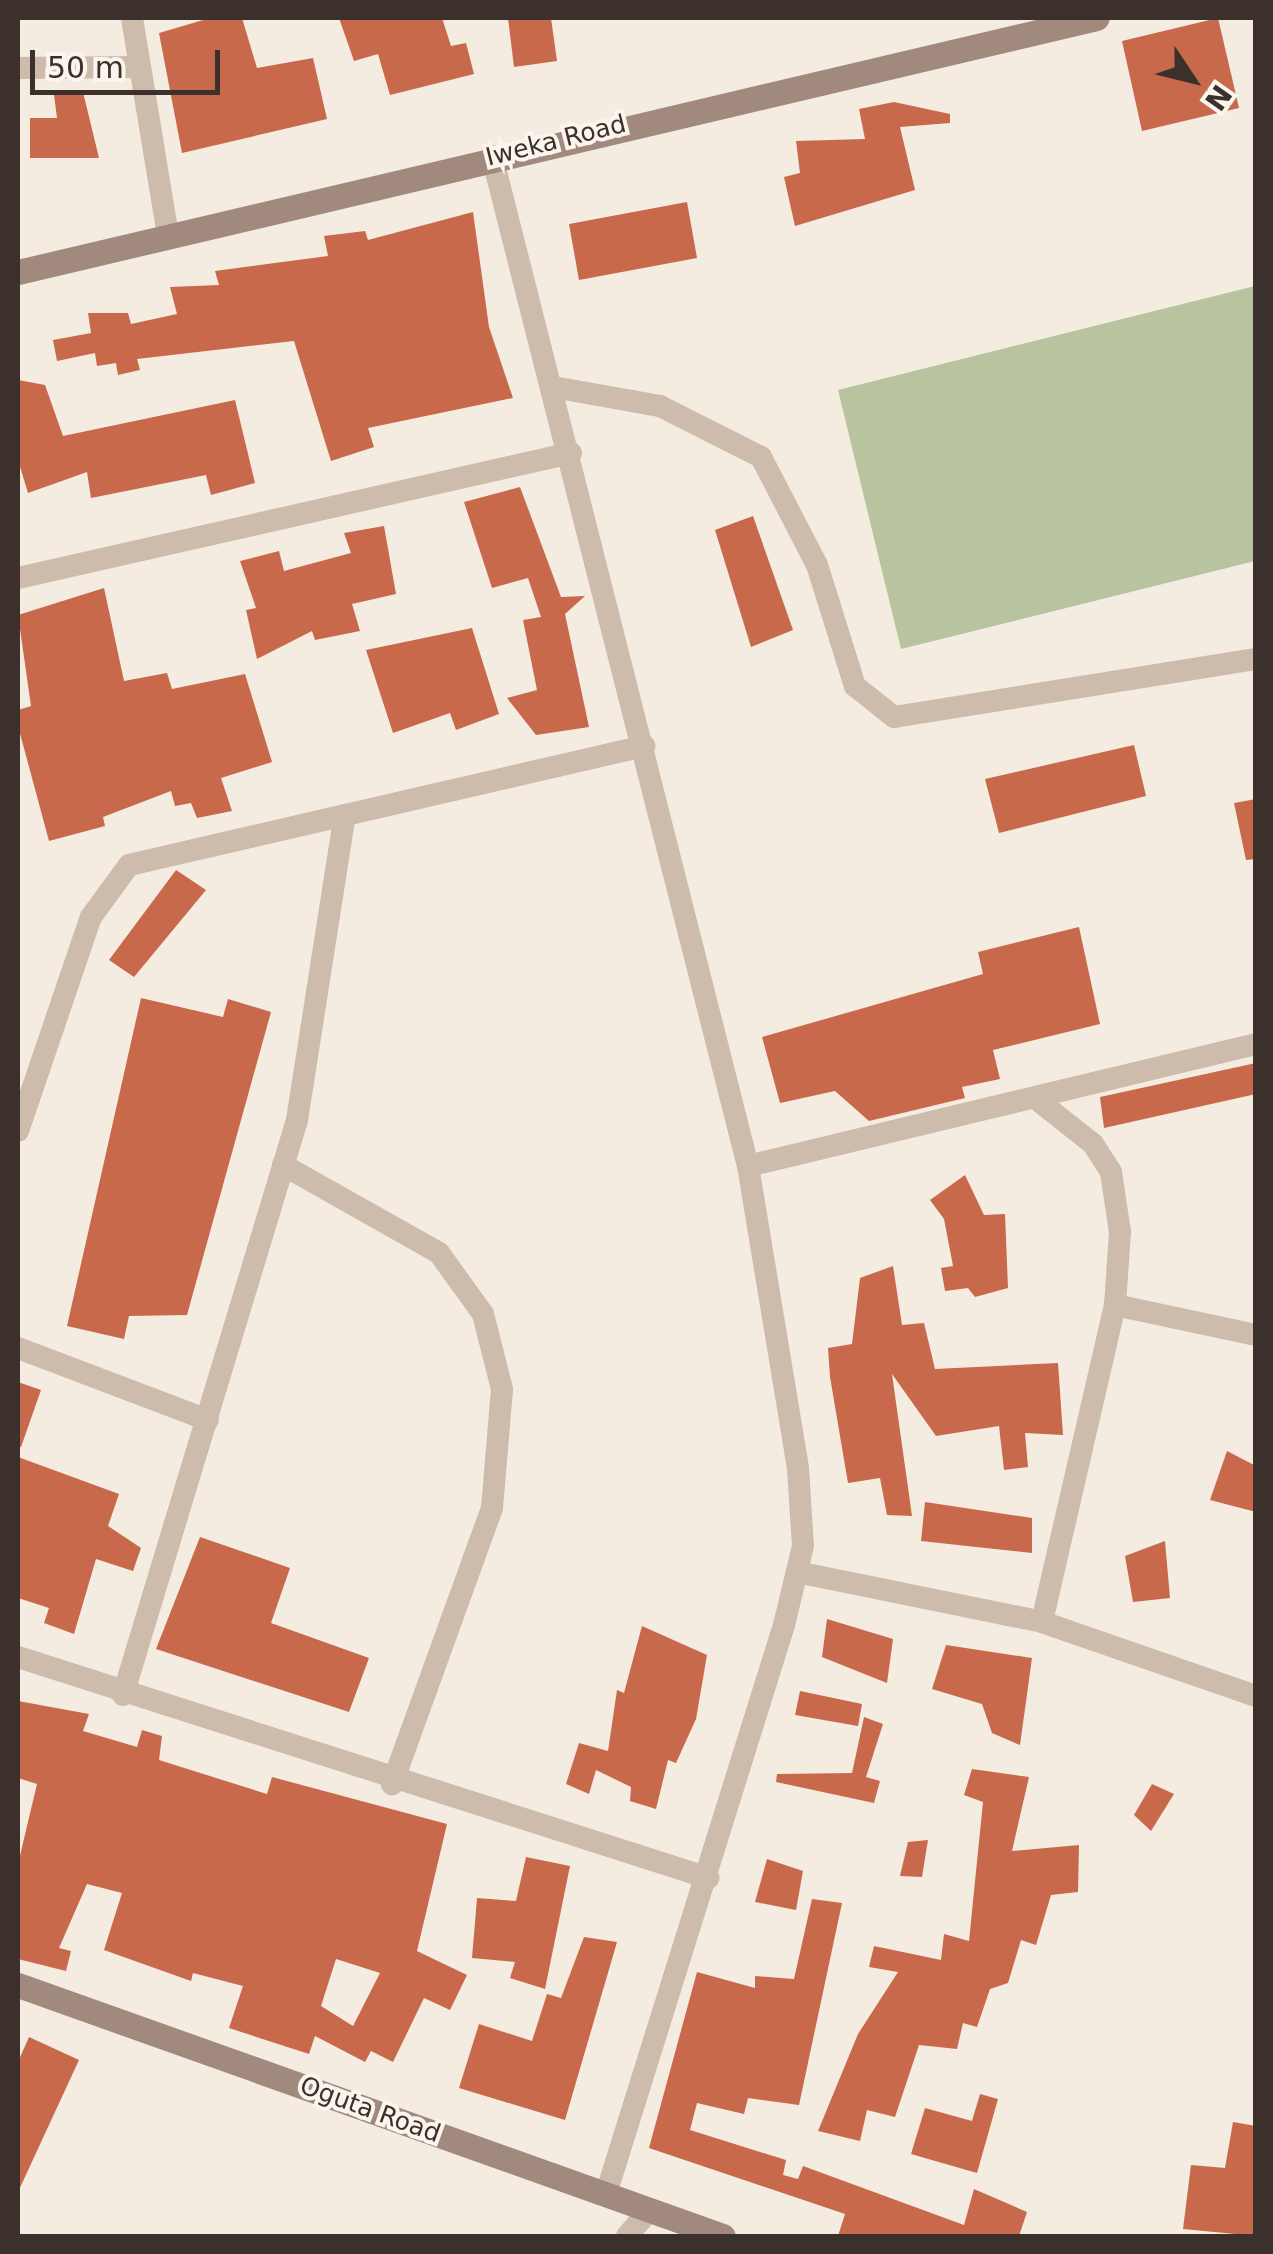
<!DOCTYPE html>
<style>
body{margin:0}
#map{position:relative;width:1273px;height:2254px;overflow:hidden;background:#f4ebe1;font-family:"DejaVu Sans",sans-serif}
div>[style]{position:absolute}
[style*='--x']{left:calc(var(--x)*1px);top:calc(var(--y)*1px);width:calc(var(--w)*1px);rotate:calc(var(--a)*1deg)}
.green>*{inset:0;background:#b8c4a0}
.building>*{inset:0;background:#c8694b}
.street>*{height:22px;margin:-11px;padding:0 11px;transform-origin:11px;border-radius:11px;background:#cdbbac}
.secondary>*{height:25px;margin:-12.5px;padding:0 12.5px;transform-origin:12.5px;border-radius:12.5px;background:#a18a7d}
span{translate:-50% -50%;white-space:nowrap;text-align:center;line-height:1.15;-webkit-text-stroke:8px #fbf5ee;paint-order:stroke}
.street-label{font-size:25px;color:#3b302b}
.frame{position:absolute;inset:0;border:20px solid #3b302b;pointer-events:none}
.north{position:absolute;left:1143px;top:30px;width:100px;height:100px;-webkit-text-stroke:8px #fbf5ee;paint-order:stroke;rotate:125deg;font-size:28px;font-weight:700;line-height:40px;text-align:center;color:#3b302b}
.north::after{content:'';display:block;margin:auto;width:35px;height:45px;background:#3b302b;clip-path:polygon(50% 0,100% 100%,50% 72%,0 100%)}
.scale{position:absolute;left:30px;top:50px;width:190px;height:45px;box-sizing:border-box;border:5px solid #3b302b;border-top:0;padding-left:12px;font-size:30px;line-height:35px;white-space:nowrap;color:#3b302b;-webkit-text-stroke:8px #fbf5ee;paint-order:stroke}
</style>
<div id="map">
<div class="green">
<div style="clip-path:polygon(1255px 286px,1255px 561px,901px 649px,838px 390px)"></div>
</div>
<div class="building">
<div style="clip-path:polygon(210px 18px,242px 18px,257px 68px,313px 58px,327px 119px,182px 153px,159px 33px)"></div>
<div style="clip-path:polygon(339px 18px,442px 18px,451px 46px,466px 43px,474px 74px,390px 95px,378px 54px,354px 61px)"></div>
<div style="clip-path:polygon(508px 18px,551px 18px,557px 61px,514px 67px)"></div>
<div style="clip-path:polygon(1218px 18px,1239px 108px,1142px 131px,1122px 41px)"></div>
<div style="clip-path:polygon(83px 92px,99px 158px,30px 158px,30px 118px,57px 118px,54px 95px)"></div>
<div style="clip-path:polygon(894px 102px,950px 114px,950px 123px,900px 127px,915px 190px,795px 226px,784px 177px,800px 173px,796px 141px,865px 139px,859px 109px)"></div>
<div style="clip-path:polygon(687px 202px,697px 258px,579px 280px,569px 224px)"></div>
<div style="clip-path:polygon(473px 212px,489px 327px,513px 398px,368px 428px,374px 447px,331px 461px,294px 341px,137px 359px,140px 370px,118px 375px,116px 363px,97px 366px,95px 353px,57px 361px,53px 340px,91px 333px,88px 313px,128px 313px,131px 324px,177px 314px,170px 287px,219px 285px,215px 271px,328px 256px,324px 236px,365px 231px,368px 240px)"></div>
<div style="clip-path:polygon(18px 380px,45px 385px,63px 436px,235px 400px,255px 483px,211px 495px,206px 475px,91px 498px,87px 472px,28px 493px,18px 460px)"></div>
<div style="clip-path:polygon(520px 487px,561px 597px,585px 596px,565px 614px,589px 727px,536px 735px,507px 698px,537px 690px,523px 620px,541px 617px,528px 578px,492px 588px,464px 502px)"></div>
<div style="clip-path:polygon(753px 516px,793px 630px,751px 647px,715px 530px)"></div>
<div style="clip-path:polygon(384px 526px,396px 594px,352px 604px,360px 631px,315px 640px,312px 631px,257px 659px,246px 610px,256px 608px,240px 561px,279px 551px,284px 571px,351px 553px,344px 533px)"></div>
<div style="clip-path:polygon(104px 588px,124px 681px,167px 673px,172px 689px,245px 674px,272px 762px,221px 778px,232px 811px,197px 818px,191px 803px,175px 806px,171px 791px,103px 817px,105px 826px,49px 841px,18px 726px,18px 710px,31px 706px,18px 615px)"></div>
<div style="clip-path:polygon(472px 628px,499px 714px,456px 730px,450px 713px,393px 733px,366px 650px)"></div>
<div style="clip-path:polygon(1134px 745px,1146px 796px,999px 833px,985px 779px)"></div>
<div style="clip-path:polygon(1256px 799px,1256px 859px,1246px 860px,1234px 803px)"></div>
<div style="clip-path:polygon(176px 870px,206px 890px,134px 977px,109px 960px)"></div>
<div style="clip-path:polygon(1079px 927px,1100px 1024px,993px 1050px,1000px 1079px,962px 1087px,965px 1098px,869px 1121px,835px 1091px,780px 1103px,762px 1037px,983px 974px,978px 952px)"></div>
<div style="clip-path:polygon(141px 998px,223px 1017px,228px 999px,271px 1012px,187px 1315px,129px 1316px,124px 1339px,67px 1326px)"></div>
<div style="clip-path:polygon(1256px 1063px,1256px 1094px,1104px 1128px,1100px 1097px)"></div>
<div style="clip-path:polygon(965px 1175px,984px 1215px,1005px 1214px,1008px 1288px,975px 1297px,968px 1288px,945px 1291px,941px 1268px,953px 1266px,944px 1219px,930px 1200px)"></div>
<div style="clip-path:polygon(893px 1266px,902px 1325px,924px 1323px,935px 1369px,1058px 1363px,1063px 1435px,1025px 1433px,1028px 1467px,1004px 1470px,999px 1426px,936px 1436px,892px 1374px,912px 1516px,887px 1515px,880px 1478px,848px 1483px,830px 1377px,828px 1348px,852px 1344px,860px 1278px)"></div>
<div style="clip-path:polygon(18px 1382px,41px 1390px,21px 1447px,18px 1447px)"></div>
<div style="clip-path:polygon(1227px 1451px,1256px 1466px,1256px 1512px,1210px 1500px)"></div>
<div style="clip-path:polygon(18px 1457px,119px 1494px,108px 1526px,141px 1548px,133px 1571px,96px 1559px,74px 1634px,44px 1623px,49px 1608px,18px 1598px)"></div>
<div style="clip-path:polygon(925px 1502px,1032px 1518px,1032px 1553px,921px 1541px)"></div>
<div style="clip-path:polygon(200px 1537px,290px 1568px,271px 1623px,369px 1658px,349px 1712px,156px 1649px)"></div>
<div style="clip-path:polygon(1165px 1541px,1170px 1598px,1133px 1602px,1125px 1556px)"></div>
<div style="clip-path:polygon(827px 1619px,893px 1639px,887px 1683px,822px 1657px)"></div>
<div style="clip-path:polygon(642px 1626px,707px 1655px,696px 1719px,676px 1763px,668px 1760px,656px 1809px,630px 1801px,631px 1787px,596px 1770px,589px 1794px,566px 1784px,579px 1743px,608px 1751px,617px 1690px,624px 1693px)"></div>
<div style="clip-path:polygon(946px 1645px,1032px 1658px,1020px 1745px,992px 1733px,982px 1704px,932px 1689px)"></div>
<div style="clip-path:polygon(800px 1691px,862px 1704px,858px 1726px,795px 1715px)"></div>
<div style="clip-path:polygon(evenodd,18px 1701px,89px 1714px,83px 1731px,137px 1747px,142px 1730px,162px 1736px,159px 1760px,267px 1794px,272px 1777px,447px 1824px,417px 1951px,467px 1975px,450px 2010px,424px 1998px,393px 2062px,371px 2051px,365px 2062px,315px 2036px,309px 2054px,229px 2028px,243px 1986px,193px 1973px,191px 1981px,104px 1950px,122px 1893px,87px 1884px,59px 1948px,71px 1951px,66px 1971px,18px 1959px,18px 1864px,37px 1784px,18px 1778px,18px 1701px,336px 1959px,380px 1973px,353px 2026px,321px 2006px,336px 1959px)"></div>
<div style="clip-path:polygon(864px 1717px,883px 1724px,866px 1777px,880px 1781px,874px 1803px,776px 1782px,777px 1774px,852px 1773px)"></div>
<div style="clip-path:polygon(972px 1769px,1029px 1777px,1012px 1851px,1079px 1845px,1078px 1892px,1051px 1895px,1036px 1945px,1021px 1940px,1008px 1983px,990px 1989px,977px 2027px,963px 2023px,957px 2049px,919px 2045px,895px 2117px,867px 2110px,860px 2141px,818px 2131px,858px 2034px,898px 1972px,869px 1967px,874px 1946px,941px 1960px,944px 1934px,969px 1941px,983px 1802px,964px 1795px)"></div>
<div style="clip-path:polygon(1152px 1784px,1174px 1794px,1151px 1831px,1134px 1815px)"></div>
<div style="clip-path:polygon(928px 1840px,922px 1877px,900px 1876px,908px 1842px)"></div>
<div style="clip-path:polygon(526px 1857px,570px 1866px,545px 1989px,510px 1978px,515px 1962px,472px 1958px,477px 1898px,516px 1901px)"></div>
<div style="clip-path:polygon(767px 1859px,803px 1871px,796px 1910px,755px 1902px)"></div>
<div style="clip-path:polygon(812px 1899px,842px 1903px,799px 2105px,748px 2098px,744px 2114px,697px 2103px,690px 2130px,786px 2160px,783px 2175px,798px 2179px,803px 2166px,964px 2225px,974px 2189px,1027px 2212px,1019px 2236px,838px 2236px,845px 2214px,649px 2148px,697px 1972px,755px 1988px,755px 1976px,794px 1979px)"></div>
<div style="clip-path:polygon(584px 1937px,617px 1942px,565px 2120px,459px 2088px,479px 2024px,532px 2041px,547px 1994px,561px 1998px)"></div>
<div style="clip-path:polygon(29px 2037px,79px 2060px,18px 2192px,18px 2062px)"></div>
<div style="clip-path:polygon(980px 2094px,998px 2099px,977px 2173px,911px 2154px,925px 2108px,972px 2121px)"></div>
<div style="clip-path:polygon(1233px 2122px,1256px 2126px,1256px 2236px,1183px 2229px,1191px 2165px,1225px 2168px)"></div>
</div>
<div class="street">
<div style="--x:132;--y:18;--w:220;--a:80.6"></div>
<div style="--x:18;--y:68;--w:120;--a:-0.5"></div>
<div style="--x:492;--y:156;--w:1042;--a:75.78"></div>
<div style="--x:748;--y:1166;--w:307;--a:80.6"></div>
<div style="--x:798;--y:1469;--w:77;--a:86.3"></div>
<div style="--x:803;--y:1546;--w:81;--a:103.5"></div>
<div style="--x:784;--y:1625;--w:596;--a:107.37"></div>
<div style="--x:553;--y:387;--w:109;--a:10.1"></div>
<div style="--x:660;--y:406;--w:113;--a:26.8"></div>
<div style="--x:761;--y:457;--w:122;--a:62.6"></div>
<div style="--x:817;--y:565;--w:127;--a:72.6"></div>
<div style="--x:855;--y:686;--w:50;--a:38.5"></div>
<div style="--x:894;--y:717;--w:367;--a:-9.1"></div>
<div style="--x:18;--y:578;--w:567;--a:-12.74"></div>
<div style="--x:1040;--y:1102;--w:68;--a:38.4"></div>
<div style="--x:1093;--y:1144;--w:33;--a:57"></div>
<div style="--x:1111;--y:1172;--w:61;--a:81.5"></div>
<div style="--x:1120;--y:1232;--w:73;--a:93.9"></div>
<div style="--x:1115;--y:1305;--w:325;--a:103"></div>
<div style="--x:18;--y:1131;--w:226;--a:-71.2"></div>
<div style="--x:91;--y:917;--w:64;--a:-53.8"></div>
<div style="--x:129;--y:865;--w:529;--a:-13.01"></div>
<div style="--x:283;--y:1165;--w:179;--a:29.4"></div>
<div style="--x:439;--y:1253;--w:75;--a:54.2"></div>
<div style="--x:483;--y:1314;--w:77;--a:75.8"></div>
<div style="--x:502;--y:1389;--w:119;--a:94.8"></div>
<div style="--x:492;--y:1508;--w:294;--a:109.9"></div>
<div style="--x:748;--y:1166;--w:522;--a:-13.5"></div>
<div style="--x:1115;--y:1305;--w:144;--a:12"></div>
<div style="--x:18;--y:1348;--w:203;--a:20.8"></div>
<div style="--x:797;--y:1572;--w:250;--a:11.5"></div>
<div style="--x:1042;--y:1622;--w:226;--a:19.1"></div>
<div style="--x:18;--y:1657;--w:725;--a:17.74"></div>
<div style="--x:123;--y:1695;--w:601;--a:-73.16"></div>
<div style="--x:297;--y:1120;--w:309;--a:-81.1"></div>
<div style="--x:627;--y:2236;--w:35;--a:-49"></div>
</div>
<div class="secondary">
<div style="--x:18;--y:272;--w:1108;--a:-13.25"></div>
<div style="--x:18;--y:1985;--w:748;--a:19.6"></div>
</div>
<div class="street-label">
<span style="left:556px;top:141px;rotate:-14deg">Iweka Road</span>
<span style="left:370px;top:2110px;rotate:20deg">Oguta Road</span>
</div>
<div class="frame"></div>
<div class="north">N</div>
<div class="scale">50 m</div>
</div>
